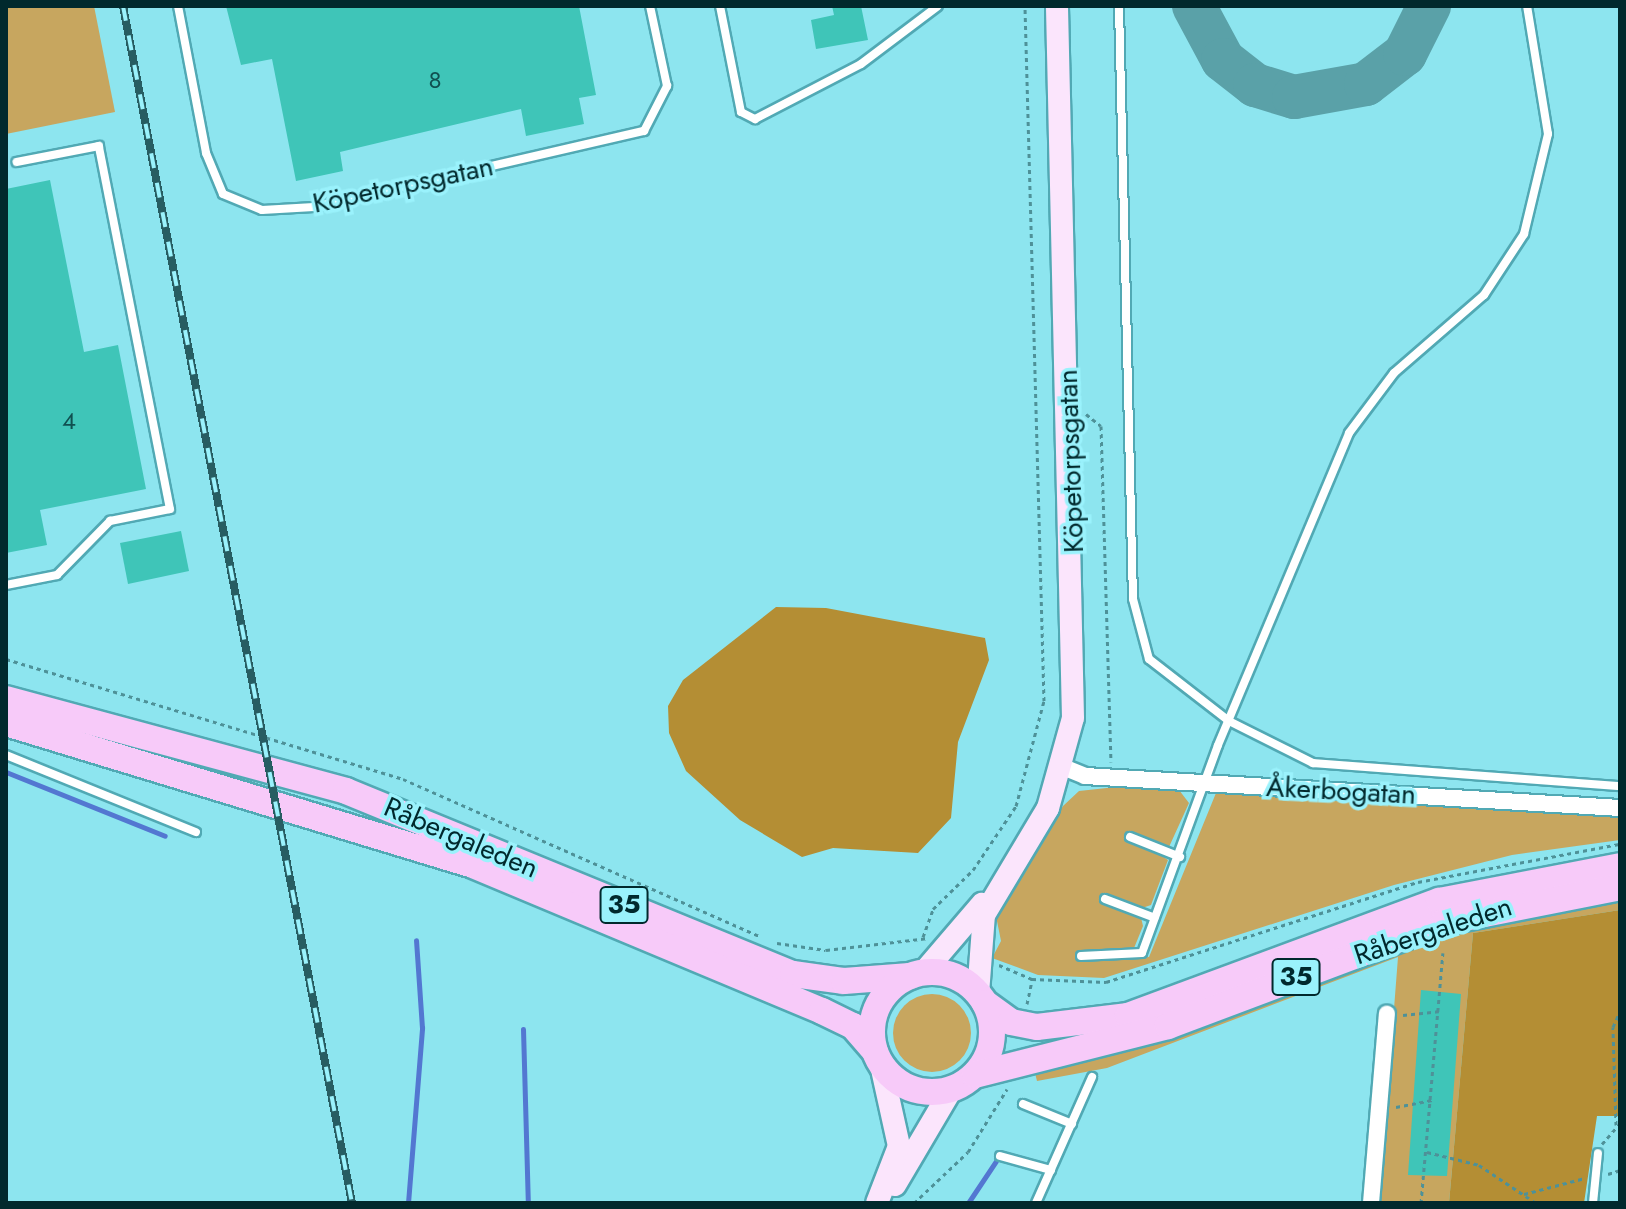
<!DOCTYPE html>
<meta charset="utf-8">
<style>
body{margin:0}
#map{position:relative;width:1626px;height:1209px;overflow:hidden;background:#8de5ef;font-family:Jost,sans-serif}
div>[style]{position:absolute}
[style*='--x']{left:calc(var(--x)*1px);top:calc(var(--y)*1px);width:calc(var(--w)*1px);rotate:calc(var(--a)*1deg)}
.green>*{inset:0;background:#c7a65f}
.round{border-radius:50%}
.forest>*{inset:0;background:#b48e34}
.stream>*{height:5px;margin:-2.5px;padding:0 2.5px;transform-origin:2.5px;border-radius:2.5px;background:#5377d1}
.taxiway>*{height:44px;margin:-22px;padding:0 22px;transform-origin:22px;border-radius:22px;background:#5aa1a8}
.building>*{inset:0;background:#3fc5b8}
.path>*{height:3px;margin-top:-1.5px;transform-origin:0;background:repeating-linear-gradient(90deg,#4e9198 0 4px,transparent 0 8px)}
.roads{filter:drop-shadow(2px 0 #51a9b4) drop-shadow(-2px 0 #51a9b4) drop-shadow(0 2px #51a9b4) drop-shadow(0 -2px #51a9b4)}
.lane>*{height:8px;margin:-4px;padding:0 4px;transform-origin:4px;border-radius:4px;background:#fff}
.street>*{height:16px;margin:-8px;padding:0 8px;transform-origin:8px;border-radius:8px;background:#fff}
.secondary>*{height:22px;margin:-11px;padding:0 11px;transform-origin:11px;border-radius:11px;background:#fbe5fc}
.primary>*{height:26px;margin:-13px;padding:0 13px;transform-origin:13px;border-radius:13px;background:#f7caf9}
.primary>.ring{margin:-13px;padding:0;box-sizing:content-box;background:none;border:26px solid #f7caf9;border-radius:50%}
.rail>*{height:8px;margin-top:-4px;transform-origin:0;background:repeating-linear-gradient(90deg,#9af2fc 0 15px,#275d62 0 30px);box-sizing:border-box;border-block:2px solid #275d62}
span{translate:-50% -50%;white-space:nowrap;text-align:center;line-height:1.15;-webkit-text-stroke:7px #9af2fc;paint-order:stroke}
.number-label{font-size:24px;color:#105050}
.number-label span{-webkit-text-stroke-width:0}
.shield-label span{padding:2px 6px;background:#9af2fc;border:2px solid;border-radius:6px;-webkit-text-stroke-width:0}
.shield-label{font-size:26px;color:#01292d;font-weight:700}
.street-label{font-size:28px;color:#01292d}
.frame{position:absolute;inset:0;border:8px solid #01292d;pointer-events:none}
</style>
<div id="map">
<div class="green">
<div style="clip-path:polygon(6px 6px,94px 6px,115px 112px,6px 134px)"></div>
<div style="clip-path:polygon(1116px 787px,1179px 790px,1189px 803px,1169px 847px,1128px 833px,1168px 860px,1151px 905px,1139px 909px,1143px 926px,1130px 958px,1149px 957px,1216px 793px,1620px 816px,1620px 840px,1512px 855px,1394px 885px,1104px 978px,1038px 975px,992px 958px,1001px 941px,996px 916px,1063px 806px,1079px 791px)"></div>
<div style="clip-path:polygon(1620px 898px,1620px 910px,1473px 933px,1449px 1203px,1379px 1203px,1398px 957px,1107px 1068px,1037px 1081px,1034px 1069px,1472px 925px)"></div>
<div class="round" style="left:893px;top:994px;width:78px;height:78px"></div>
</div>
<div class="forest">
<div style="clip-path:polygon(776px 607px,826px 608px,985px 638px,989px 660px,958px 742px,951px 818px,918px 853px,833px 848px,802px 857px,740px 820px,686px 771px,669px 733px,668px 706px,683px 680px)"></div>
<div style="clip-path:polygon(1620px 910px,1620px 1116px,1597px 1116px,1584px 1203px,1449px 1203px,1473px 933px)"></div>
</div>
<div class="stream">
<div style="--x:6;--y:772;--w:171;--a:21.9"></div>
<div style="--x:523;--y:1029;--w:174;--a:88.4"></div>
<div style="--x:408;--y:1203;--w:176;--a:-85.4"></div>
<div style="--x:422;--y:1028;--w:88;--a:-93.9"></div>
<div style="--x:968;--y:1203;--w:50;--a:-56.3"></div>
</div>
<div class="taxiway">
<div style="--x:1194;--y:6;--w:61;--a:61.8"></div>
<div style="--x:1223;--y:60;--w:41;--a:38"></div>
<div style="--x:1255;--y:85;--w:41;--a:17.1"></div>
<div style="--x:1294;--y:97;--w:73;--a:-10.2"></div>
<div style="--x:1366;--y:84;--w:49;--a:-37.6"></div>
<div style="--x:1405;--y:54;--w:54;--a:-63.4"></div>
</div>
<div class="building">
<div style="clip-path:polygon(226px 6px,579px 6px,596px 95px,579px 98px,584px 124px,526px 136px,521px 109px,340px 152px,343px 171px,296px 181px,272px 59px,241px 65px)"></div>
<div style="clip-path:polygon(832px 6px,861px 6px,868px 40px,816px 49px,811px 20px,834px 15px)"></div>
<div style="clip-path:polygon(50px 180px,84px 352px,118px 345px,146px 489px,40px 510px,47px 545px,6px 553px,6px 189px)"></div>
<div style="clip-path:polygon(181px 531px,189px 571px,128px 584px,120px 543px)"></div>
<div style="clip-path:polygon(1421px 990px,1461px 994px,1447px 1176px,1408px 1175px)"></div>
</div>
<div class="path">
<div style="--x:1086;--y:414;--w:19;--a:39"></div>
<div style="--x:1101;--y:426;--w:336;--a:88.3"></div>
<div style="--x:6;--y:659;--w:415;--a:16.8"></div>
<div style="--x:403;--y:779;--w:389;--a:23.8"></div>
<div style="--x:923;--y:937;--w:30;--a:-70"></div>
<div style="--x:933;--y:909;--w:56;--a:-44.3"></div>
<div style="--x:973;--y:870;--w:77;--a:-56.1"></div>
<div style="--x:1016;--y:806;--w:109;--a:-75.1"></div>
<div style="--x:1044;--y:701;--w:695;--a:-91.57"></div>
<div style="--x:777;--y:943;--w:49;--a:8.1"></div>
<div style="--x:826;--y:950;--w:103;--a:-6.7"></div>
<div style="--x:999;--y:965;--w:36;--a:23"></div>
<div style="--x:1032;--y:979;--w:74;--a:2.3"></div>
<div style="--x:1106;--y:982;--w:328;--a:-17.8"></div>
<div style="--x:1418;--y:882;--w:206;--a:-10.7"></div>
<div style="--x:1027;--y:1004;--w:25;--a:-78"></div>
<div style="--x:1403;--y:1015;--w:36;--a:-6"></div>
<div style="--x:1396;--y:1107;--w:37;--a:-11"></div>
<div style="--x:1616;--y:1125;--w:98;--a:-91.8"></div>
<div style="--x:1613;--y:1027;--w:17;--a:-66"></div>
<div style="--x:1602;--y:1144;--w:28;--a:-49"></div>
<div style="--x:1427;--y:1152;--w:54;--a:14"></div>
<div style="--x:1479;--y:1165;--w:69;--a:33.7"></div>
<div style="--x:1608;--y:1174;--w:13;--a:-18"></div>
<div style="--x:1524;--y:1194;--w:63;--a:-14.7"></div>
<div style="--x:914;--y:1203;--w:74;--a:-43.4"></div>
<div style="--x:968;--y:1152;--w:74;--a:-58.2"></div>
<div style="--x:1421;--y:1203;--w:251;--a:-85"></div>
</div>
<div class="roads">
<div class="lane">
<div style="--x:178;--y:6;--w:150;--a:79.2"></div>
<div style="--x:206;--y:153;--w:44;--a:67.5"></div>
<div style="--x:223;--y:194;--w:42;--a:22.3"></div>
<div style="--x:262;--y:210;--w:52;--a:-3.3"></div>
<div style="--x:314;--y:207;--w:339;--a:-13"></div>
<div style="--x:644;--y:131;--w:51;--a:-62.9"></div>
<div style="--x:667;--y:86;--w:82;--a:-102"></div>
<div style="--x:720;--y:6;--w:108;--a:78.8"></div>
<div style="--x:741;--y:112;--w:16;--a:27"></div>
<div style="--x:755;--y:119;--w:119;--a:-27.4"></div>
<div style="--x:861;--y:64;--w:96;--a:-37"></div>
<div style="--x:1119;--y:6;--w:593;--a:88.65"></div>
<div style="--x:1133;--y:599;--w:62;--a:75.1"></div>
<div style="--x:1149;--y:659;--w:101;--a:37.8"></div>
<div style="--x:1229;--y:721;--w:94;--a:26.6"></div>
<div style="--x:1313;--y:763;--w:308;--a:4.3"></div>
<div style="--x:6;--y:585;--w:52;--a:-11.1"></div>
<div style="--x:57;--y:575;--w:76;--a:-45.5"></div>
<div style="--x:110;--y:521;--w:61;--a:-11.3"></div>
<div style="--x:170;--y:509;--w:370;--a:-101.1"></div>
<div style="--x:99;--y:146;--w:84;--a:169"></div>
<div style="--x:6;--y:755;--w:205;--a:22.1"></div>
<div style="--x:1130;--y:837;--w:54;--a:21.8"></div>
<div style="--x:1105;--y:899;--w:53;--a:20.8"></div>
<div style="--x:1081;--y:956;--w:61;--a:-2.8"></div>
<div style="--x:1142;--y:953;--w:221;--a:-69.9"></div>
<div style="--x:1218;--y:745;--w:338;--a:-67.2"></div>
<div style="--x:1349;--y:433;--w:75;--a:-53.1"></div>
<div style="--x:1394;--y:373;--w:119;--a:-40.9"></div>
<div style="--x:1484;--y:295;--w:73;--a:-56.7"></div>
<div style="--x:1524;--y:234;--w:103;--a:-76.5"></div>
<div style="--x:1548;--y:134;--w:130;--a:-99.3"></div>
<div style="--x:1023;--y:1104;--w:53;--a:22.2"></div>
<div style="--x:1000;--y:1156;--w:53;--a:15.4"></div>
<div style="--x:1036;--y:1203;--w:138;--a:-66"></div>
<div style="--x:1593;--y:1203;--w:50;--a:-84.3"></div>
</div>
<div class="street">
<div style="--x:1063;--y:767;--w:24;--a:22"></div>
<div style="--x:1085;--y:776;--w:536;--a:3.42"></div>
<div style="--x:1371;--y:1203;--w:190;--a:-85.2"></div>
</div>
<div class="secondary">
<div style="--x:923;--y:973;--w:91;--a:-49.5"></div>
<div style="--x:978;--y:994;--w:79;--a:-85.7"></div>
<div style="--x:984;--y:915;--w:125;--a:-59.1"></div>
<div style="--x:1048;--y:808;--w:93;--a:-74.5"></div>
<div style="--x:1073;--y:718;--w:712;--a:-91.29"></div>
<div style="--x:895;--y:1185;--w:110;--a:-59.5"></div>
<div style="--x:877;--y:1203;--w:61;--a:-68.9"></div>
<div style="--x:899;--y:1146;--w:83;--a:-102.5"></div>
</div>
<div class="primary">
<div style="--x:6;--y:699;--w:352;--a:15.1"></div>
<div style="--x:346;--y:791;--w:483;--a:22.3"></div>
<div style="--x:793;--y:974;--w:51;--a:7.8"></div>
<div style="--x:844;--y:981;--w:66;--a:-4.3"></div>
<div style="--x:6;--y:723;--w:488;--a:16.9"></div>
<div style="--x:473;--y:865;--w:378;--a:22.7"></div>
<div style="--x:822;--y:1011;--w:34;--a:26"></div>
<div style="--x:853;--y:1026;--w:33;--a:49"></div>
<div class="ring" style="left:872px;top:972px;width:94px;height:94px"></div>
<div style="--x:985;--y:1003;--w:32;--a:36"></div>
<div style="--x:1011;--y:1022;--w:26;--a:11"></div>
<div style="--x:1037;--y:1027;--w:92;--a:-6.9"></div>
<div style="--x:1128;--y:1016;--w:332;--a:-20.3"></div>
<div style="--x:1439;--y:901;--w:184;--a:-10.9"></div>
<div style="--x:975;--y:1075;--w:199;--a:-14.2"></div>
<div style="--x:1168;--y:1026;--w:295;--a:-20.6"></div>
<div style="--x:1444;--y:922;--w:179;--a:-11.2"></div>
</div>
</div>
<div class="rail">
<div style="--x:123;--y:6;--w:1219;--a:79.17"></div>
</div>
<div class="number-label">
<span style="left:435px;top:80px">8</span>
<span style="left:69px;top:421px">4</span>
</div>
<div class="shield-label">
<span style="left:624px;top:905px">35</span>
<span style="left:1296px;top:977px">35</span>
</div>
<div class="street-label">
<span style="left:403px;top:185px;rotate:-12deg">Köpetorpsgatan</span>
<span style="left:1071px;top:461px;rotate:-92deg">Köpetorpsgatan</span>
<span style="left:1341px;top:791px;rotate:3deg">Åkerbogatan</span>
<span style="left:461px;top:838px;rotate:23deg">Råbergaleden</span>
<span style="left:1433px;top:931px;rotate:-18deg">Råbergaleden</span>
</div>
<div class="frame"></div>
</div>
